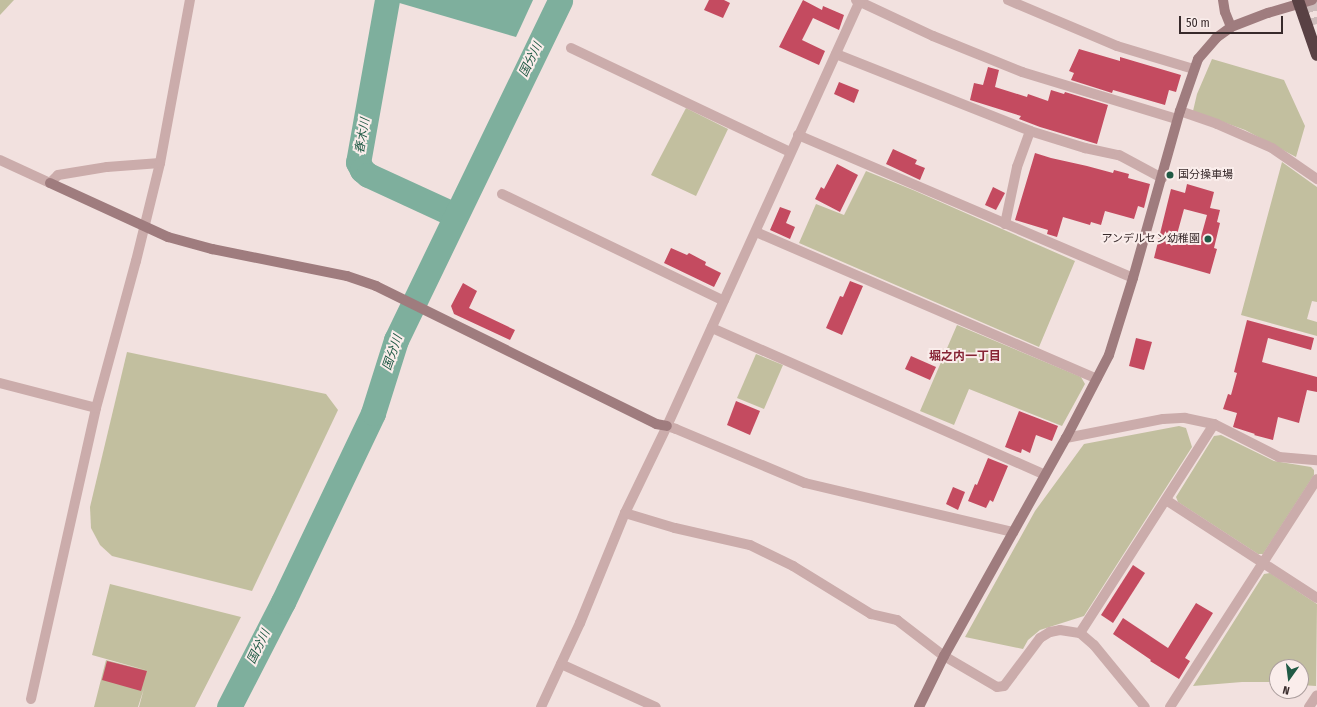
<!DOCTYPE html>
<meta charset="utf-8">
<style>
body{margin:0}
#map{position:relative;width:1317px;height:707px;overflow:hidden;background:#f2e1df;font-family:"Fira Sans Condensed","Noto Sans JP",sans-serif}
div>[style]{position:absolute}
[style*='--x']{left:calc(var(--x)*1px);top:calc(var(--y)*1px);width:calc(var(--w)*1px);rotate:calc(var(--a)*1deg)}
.green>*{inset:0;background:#c2bf9f}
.water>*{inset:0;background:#7eaf9d}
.river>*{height:25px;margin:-12.5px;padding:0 12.5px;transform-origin:12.5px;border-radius:12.5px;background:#7eaf9d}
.building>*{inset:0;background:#c44b60}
.highway-tunnel>*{height:12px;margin-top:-6px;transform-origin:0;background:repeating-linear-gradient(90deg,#cdbcbb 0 12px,transparent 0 18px)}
.street>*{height:10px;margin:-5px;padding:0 5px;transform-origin:5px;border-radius:5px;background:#cbacab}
.secondary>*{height:10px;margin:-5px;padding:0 5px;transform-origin:5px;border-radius:5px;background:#9f7c7e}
.highway>*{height:12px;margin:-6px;padding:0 6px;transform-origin:6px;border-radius:6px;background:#594144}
.dots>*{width:11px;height:11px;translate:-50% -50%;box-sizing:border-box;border:2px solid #faedeb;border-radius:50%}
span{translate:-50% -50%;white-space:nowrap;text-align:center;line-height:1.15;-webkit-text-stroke:4px #faedeb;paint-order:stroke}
.poi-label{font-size:11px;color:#382a2b}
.left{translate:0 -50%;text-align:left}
.right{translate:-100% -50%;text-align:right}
.water-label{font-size:12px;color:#205a45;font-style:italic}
.neighbourhood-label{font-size:12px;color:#862435;font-weight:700}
.north{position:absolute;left:1269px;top:659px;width:40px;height:40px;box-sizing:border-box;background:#faedeb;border:1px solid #ac9f9e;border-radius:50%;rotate:194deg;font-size:11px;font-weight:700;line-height:16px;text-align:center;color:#382a2b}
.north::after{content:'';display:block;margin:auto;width:14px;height:18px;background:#205a45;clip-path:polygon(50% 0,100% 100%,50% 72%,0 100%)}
.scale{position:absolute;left:1179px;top:16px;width:104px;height:18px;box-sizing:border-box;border:2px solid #382a2b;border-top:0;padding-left:5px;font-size:12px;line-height:14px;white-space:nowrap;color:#382a2b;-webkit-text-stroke:3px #faedeb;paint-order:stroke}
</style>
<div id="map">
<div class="green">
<div style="clip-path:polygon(0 0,14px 0,0 15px)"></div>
<div style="clip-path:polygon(1212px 59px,1284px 80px,1305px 126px,1296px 157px,1245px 130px,1193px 111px,1197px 94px)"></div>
<div style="clip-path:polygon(686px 108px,728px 129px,696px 196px,651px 175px)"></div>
<div style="clip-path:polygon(1282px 162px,1317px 187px,1317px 302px,1312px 301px,1307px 319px,1317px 322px,1317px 336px,1241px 315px)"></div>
<div style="clip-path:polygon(866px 171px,913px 190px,1075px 261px,1039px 347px,799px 243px,816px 204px,844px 215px)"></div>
<div style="clip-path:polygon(957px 325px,1081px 377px,1085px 384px,1062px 426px,969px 389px,954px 425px,920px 411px)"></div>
<div style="clip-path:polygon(127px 352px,326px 394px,338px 410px,252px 591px,112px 556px,100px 545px,91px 528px,90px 507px)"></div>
<div style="clip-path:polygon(756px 354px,783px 365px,764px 409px,737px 398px)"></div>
<div style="clip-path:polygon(1179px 426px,1186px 428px,1192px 447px,1084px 616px,1040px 630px,1028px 640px,1023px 649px,965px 637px,1035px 511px,1084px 444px)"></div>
<div style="clip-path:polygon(1221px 435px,1274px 461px,1311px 467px,1314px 470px,1314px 475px,1263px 554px,1258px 554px,1178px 502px,1176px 497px,1214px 436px)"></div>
<div style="clip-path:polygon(1270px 573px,1317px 604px,1316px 686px,1301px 685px,1301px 667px,1277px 667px,1277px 682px,1242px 682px,1193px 686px,1264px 574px)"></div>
<div style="clip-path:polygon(110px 584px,241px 617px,195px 707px,139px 707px,144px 688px,138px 707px,94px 707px,106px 660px,149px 671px,92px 655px)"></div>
</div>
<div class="water">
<div style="clip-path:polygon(396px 0,533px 0,516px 37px,396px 2px)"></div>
</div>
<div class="river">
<div style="--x:387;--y:0;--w:165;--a:100.1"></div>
<div style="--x:358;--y:162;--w:9;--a:63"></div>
<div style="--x:362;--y:170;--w:8;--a:40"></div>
<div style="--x:368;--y:175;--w:96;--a:24.7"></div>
<div style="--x:229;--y:707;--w:118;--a:-62.8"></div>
<div style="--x:283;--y:602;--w:209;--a:-64.5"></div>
<div style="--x:373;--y:413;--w:77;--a:-72.5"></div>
<div style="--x:396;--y:340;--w:377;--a:-64.2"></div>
</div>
<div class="building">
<div style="clip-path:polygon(709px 0,724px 0,730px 3px,723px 18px,704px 10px)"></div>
<div style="clip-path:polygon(803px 0,822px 10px,823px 6px,844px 15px,839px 30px,813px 18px,802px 40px,825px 51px,819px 65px,779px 47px)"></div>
<div style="clip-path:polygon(1079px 49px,1120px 61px,1120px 57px,1181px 75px,1176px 92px,1169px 90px,1165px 105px,1113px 90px,1112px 93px,1071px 80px,1074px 73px,1069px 71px)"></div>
<div style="clip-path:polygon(988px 67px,999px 70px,995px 87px,1027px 97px,1028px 94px,1048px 101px,1051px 90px,1064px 94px,1065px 92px,1108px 105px,1097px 144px,1040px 127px,1019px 119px,1021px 116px,970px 100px,974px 83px,983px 85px)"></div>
<div style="clip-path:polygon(839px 82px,859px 90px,854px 103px,834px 94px)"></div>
<div style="clip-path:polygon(893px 149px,917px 160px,915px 164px,925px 168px,920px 180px,886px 164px)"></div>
<div style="clip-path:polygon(1035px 153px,1051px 158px,1087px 166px,1113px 173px,1114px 170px,1129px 174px,1128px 178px,1150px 184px,1144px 208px,1138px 206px,1134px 219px,1105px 211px,1101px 225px,1091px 222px,1090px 225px,1063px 217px,1057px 237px,1047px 234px,1048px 230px,1015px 220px)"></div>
<div style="clip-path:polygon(837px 164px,858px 175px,840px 212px,815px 199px,821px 187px,824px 189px)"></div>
<div style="clip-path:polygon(evenodd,1187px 184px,1214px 192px,1210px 208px,1220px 210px,1217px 222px,1220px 223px,1214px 248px,1217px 249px,1210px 274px,1154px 258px,1171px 189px,1185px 193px,1187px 184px,1184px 209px,1207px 215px,1199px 244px,1176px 238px,1184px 209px)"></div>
<div style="clip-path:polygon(993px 187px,1005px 193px,996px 210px,985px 205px)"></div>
<div style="clip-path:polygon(780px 207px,791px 211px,786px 223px,795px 227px,790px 239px,770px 230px)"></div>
<div style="clip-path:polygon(671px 248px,687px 255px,689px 253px,706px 262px,705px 265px,721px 273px,714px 287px,664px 263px)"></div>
<div style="clip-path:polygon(850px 281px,863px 286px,842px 335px,826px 328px,840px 296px,843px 297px)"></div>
<div style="clip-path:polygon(463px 283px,477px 291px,469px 308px,515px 330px,510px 340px,454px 314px,451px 306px)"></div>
<div style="clip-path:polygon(1247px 320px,1314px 338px,1311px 350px,1268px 338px,1262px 362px,1317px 377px,1317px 392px,1307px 390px,1299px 423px,1278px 417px,1273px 440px,1254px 435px,1255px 434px,1233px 427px,1237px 413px,1223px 409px,1228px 394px,1231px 395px,1237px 373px,1234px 372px)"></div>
<div style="clip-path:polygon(1136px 338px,1152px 342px,1144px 370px,1129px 366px)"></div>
<div style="clip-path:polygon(911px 356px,936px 367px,930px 380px,905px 369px)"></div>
<div style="clip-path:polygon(736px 401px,760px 411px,750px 435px,727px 425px)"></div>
<div style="clip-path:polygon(1019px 411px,1058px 426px,1052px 441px,1036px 435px,1030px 453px,1022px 449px,1021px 453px,1005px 447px)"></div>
<div style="clip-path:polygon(988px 458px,1008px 466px,993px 502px,990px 500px,986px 508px,968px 501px,975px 484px,977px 485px)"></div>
<div style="clip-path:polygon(953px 487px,965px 492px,958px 510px,946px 504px)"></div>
<div style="clip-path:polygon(1133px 565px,1145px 573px,1113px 623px,1101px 615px)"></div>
<div style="clip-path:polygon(1196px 603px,1213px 613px,1185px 658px,1190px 661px,1179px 679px,1150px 661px,1151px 660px,1113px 634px,1123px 618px,1168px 648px)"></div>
<div style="clip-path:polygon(107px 661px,147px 671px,141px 691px,102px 680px)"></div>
</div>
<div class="highway-tunnel">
<div style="--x:1310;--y:0;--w:25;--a:74"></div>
</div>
<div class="street">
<div style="--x:856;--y:0;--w:85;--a:25.1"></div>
<div style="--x:933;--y:36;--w:96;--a:22"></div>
<div style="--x:1022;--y:72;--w:162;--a:16.9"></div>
<div style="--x:1008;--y:0;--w:118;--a:22.9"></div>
<div style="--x:1117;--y:46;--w:79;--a:16.8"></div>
<div style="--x:571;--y:48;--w:242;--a:25.4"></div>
<div style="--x:836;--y:54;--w:209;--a:21.6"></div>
<div style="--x:1030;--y:131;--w:58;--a:17.2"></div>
<div style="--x:1085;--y:148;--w:35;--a:12"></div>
<div style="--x:1119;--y:155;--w:49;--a:28.1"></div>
<div style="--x:1180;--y:111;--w:39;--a:19"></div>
<div style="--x:1217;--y:124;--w:60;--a:23.6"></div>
<div style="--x:1272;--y:148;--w:55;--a:34.6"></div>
<div style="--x:798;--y:135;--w:364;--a:23.1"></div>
<div style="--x:0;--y:160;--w:55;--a:24.7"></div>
<div style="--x:50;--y:183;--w:11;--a:-45"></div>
<div style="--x:58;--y:175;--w:50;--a:-9.3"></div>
<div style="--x:107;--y:167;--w:53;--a:-4.3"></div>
<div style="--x:502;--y:194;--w:246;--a:25.7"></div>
<div style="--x:1005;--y:224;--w:58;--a:-78.1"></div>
<div style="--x:1017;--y:167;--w:38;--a:-70"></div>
<div style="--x:756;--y:232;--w:371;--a:23.3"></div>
<div style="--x:712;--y:328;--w:364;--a:23.8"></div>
<div style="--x:0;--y:383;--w:99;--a:14.6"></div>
<div style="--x:667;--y:426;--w:9;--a:18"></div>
<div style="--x:676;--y:429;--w:140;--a:22.7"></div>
<div style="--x:805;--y:483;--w:214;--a:13.3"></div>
<div style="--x:1066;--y:438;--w:99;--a:-11.1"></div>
<div style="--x:1163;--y:419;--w:22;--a:-3"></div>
<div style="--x:1185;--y:418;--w:30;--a:12"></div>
<div style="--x:1214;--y:424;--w:73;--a:26.9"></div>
<div style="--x:1279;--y:457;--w:38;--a:5"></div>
<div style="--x:1166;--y:500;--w:180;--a:33"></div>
<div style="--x:625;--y:513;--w:52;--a:16.7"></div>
<div style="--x:675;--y:528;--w:77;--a:12.8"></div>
<div style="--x:750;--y:545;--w:48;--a:26"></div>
<div style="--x:793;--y:566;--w:92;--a:31.6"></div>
<div style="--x:871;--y:614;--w:27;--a:13"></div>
<div style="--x:897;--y:620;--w:59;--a:37.5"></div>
<div style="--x:944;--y:656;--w:61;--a:30.3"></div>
<div style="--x:997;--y:687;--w:7;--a:-8"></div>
<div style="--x:1004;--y:686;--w:60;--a:-53.1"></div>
<div style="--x:1040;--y:638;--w:12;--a:-31"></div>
<div style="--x:1050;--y:632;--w:10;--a:-11"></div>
<div style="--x:1060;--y:630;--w:20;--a:9"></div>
<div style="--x:1080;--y:633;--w:18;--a:41"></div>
<div style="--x:1094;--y:645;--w:80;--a:50.6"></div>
<div style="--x:1080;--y:633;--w:248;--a:-57.3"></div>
<div style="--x:561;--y:664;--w:104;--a:24.4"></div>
<div style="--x:31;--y:699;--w:298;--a:-77.4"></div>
<div style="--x:96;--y:408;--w:152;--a:-74.8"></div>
<div style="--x:136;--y:261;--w:101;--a:-76.2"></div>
<div style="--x:160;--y:163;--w:166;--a:-79.6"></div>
<div style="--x:541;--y:707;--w:93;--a:-65.1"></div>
<div style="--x:580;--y:623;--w:119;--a:-67.8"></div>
<div style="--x:625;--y:513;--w:97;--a:-64.2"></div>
<div style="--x:667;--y:426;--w:468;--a:-65.6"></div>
<div style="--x:1170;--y:707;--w:271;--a:-57.2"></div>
<div style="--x:1309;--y:707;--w:14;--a:-56"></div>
</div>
<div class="secondary">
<div style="--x:1223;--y:0;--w:12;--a:81"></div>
<div style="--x:1225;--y:12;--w:16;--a:68"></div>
<div style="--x:50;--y:183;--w:130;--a:24.6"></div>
<div style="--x:168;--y:237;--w:46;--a:15.3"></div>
<div style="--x:212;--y:249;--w:138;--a:11.3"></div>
<div style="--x:347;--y:276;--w:31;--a:19"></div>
<div style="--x:376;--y:286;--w:312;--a:26.2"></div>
<div style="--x:656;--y:424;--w:11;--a:10"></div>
<div style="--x:919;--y:707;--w:57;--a:-63.9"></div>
<div style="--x:944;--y:656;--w:250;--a:-60.8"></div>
<div style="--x:1066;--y:438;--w:93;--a:-62.6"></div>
<div style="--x:1109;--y:355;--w:81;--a:-72.7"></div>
<div style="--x:1133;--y:278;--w:173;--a:-74.3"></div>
<div style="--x:1180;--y:111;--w:55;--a:-70.9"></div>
<div style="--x:1198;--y:59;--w:28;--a:-49"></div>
<div style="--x:1216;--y:38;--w:19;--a:-36"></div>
<div style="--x:1231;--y:27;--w:40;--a:-21"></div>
<div style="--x:1268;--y:13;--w:46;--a:-16.5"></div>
</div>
<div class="highway">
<div style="--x:1298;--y:0;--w:58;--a:70.9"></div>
</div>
<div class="dots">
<div style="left:1170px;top:175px;background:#205a45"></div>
<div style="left:1208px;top:239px;background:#205a45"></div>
</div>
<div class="poi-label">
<span class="left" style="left:1178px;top:175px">国分操車場</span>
<span class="right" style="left:1200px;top:239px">アンデルセン幼稚園</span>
</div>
<div class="water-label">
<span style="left:531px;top:60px;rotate:-64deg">国分川</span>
<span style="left:363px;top:136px;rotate:-80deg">春木川</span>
<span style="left:393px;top:353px;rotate:-71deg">国分川</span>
<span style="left:259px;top:647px;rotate:-64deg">国分川</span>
</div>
<div class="neighbourhood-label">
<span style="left:965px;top:357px">堀之内一丁目</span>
</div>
<div class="north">N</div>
<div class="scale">50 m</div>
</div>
